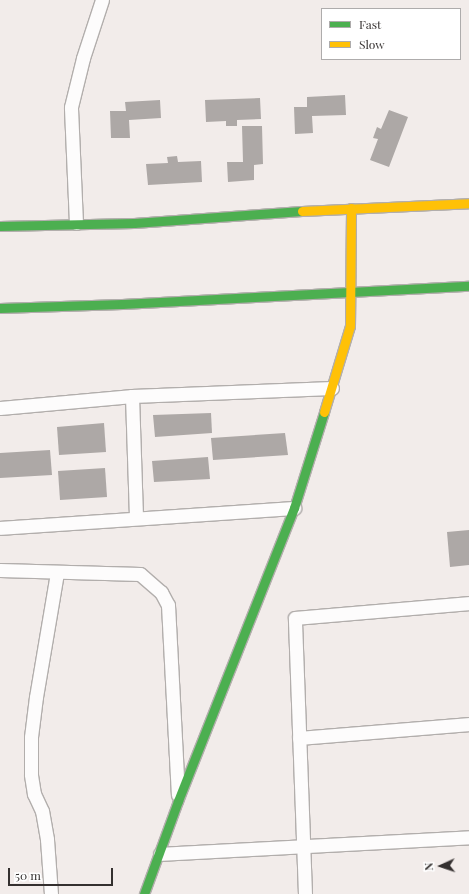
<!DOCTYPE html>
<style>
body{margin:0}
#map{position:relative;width:469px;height:894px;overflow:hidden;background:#f2ecea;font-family:"Playfair Display",serif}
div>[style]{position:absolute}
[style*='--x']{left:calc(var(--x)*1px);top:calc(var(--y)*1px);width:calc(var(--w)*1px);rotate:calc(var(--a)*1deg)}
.building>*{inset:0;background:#ada8a6}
.roads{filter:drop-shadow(1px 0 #b2aeac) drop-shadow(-1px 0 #b2aeac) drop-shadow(0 1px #b2aeac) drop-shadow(0 -1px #b2aeac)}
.street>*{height:13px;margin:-6.5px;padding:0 6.5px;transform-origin:6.5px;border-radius:6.5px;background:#fdfcfc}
.fast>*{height:9px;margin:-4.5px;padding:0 4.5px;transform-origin:4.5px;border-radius:4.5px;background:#4caf50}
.slow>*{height:9px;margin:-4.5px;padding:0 4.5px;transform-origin:4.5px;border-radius:4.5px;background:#ffc107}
span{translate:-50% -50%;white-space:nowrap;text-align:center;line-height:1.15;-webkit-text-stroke:4px #fff;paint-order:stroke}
.legend{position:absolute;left:321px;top:8px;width:140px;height:52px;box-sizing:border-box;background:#fff;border:1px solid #aeacac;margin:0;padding:5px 7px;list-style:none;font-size:12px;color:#34302f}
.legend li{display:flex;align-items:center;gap:8px;height:20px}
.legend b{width:20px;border:1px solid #aeacac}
.north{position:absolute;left:421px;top:846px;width:40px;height:40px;-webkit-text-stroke:3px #fff;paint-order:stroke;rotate:267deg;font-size:11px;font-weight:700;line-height:16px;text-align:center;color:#34302f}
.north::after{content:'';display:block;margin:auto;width:14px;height:18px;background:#34302f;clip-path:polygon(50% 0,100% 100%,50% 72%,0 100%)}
.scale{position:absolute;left:8px;top:868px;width:105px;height:18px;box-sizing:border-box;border:2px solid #34302f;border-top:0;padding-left:5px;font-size:12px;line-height:14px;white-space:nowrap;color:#34302f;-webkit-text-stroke:3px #fff;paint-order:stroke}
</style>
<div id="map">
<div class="building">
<div style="clip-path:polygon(345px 95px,346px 115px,312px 116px,313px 133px,295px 134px,294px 107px,307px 107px,307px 97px)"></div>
<div style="clip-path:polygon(260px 98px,261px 119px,237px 120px,237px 126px,226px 126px,226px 121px,206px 122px,205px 100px)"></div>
<div style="clip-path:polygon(160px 100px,161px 118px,129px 120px,130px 138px,111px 138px,110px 111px,126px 111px,125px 102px)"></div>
<div style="clip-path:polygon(389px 110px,408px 117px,389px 167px,370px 160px,378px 139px,373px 138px,377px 127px,381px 129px)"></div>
<div style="clip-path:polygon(242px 126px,262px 126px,263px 164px,254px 165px,254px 180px,228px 182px,227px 162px,243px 162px)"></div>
<div style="clip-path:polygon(177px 156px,178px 162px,201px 161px,202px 182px,148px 185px,146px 164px,168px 163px,167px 157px)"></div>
<div style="clip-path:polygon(211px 413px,212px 433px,155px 437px,153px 415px)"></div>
<div style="clip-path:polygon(104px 423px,106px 452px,59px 455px,57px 427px)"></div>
<div style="clip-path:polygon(285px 433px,288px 455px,213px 460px,211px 438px)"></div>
<div style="clip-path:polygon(50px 450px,52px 475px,0 478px,0 453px)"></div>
<div style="clip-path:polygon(208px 457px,210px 479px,154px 482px,152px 461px)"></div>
<div style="clip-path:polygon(105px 468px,107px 497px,60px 500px,58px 471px)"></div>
<div style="clip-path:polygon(469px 530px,469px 565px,450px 567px,447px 532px)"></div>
</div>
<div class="roads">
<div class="street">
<div style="--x:76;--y:223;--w:116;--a:-92.5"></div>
<div style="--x:71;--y:107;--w:50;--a:-76.2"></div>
<div style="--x:83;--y:58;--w:61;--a:-71.9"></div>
<div style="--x:132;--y:396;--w:122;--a:88.1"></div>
<div style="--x:0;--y:408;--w:133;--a:-5.2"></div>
<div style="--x:132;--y:396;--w:200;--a:-2.3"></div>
<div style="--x:0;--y:528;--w:295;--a:-3.9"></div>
<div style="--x:0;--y:570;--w:140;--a:1.6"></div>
<div style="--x:140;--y:574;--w:28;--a:41"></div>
<div style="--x:161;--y:592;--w:15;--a:62"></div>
<div style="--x:168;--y:605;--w:190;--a:87"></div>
<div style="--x:299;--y:738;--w:171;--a:-4.7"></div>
<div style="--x:160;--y:854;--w:309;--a:-3.1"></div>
<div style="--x:51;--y:894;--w:55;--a:-94.2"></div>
<div style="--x:47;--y:839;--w:28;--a:-100"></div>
<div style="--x:42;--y:811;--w:19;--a:-115"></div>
<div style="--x:34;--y:794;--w:20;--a:-99"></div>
<div style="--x:31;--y:774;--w:37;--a:-90"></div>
<div style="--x:31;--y:737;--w:40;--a:-82.9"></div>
<div style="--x:36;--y:697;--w:126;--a:-80.4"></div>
<div style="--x:305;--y:894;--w:276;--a:-92.1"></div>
<div style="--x:295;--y:618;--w:175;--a:-4.9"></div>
</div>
<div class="fast">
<div style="--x:0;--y:226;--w:134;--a:-1.3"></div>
<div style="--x:134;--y:223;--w:168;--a:-4.1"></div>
<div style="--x:0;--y:308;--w:122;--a:-1.9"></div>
<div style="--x:122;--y:304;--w:347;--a:-3"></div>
<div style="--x:144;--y:894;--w:99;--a:-69.9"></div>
<div style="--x:178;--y:801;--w:315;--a:-68.4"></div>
<div style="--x:294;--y:508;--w:101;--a:-72.6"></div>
</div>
<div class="slow">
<div style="--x:302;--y:211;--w:167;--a:-2.7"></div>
<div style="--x:324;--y:412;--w:90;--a:-73.2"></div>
<div style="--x:350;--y:326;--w:118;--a:-89.5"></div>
</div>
</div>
<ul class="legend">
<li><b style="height:5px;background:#4caf50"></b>Fast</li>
<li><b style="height:5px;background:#ffc107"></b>Slow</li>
</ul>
<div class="north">N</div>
<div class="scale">50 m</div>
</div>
